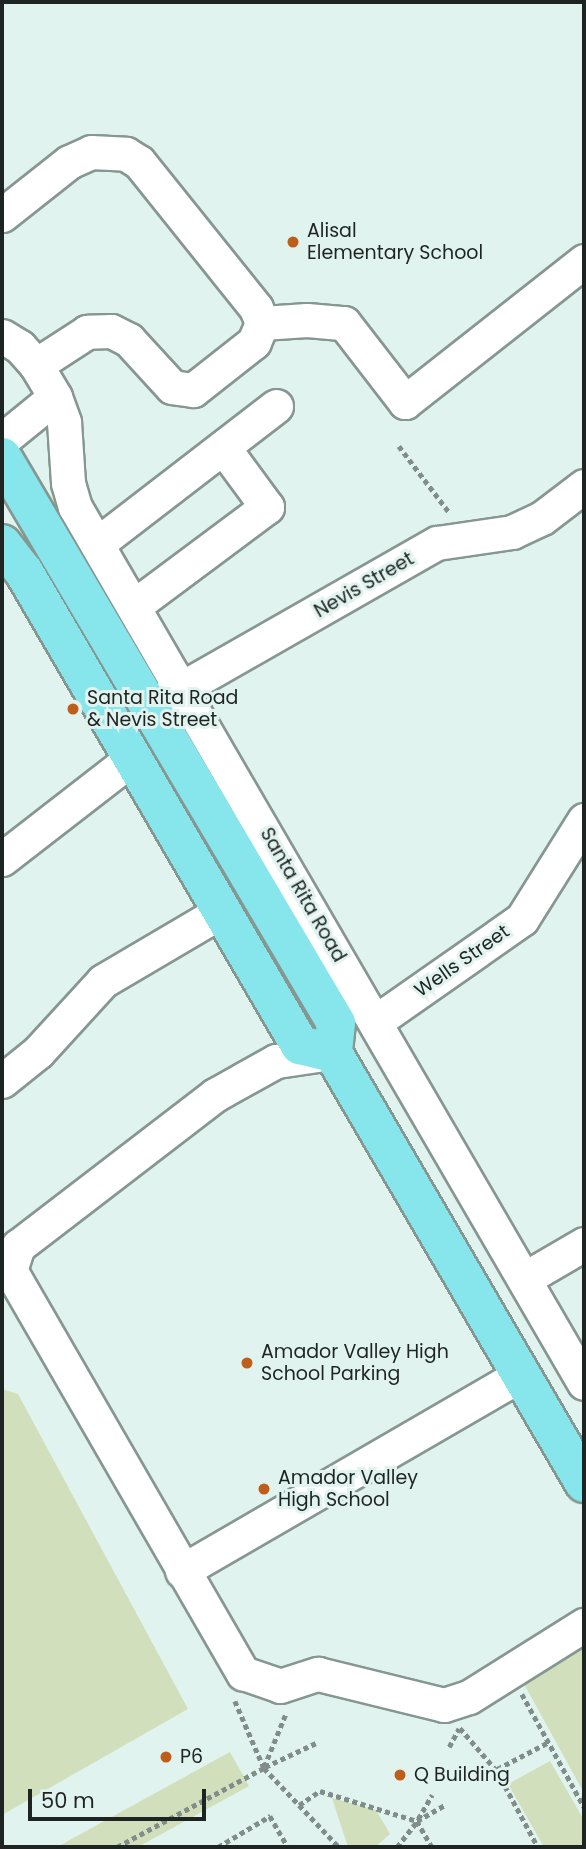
<!DOCTYPE html>
<style>
body{margin:0}
#map{position:relative;width:586px;height:1849px;overflow:hidden;background:#e1f3ee;font-family:Poppins,sans-serif}
div>[style]{position:absolute}
[style*='--x']{left:calc(var(--x)*1px);top:calc(var(--y)*1px);width:calc(var(--w)*1px);rotate:calc(var(--a)*1deg)}
.green>*{inset:0;background:#d1dfbc}
.path>*{height:4.5px;margin-top:-2.25px;transform-origin:0;background:repeating-linear-gradient(90deg,#818d89 0 5px,transparent 0 8.5px)}
.roads{filter:drop-shadow(2px 0 #869792) drop-shadow(-2px 0 #869792) drop-shadow(0 2px #869792) drop-shadow(0 -2px #869792)}
.minor>*{height:33px;margin:-16.5px;padding:0 16.5px;transform-origin:16.5px;border-radius:16.5px;background:#fff}
.major>*{height:38px;margin:-19px;padding:0 19px;transform-origin:19px;border-radius:19px;background:#86e6ec}
.dots>*{width:19px;height:19px;translate:-50% -50%;box-sizing:border-box;border:4px solid #e1f3ee;border-radius:50%}
span{translate:-50% -50%;white-space:nowrap;text-align:center;line-height:1.15;-webkit-text-stroke:6px #e1f3ee;paint-order:stroke}
.poi-label{font-size:19px;color:#1e2422}
.left{translate:0 -50%;text-align:left}
.street-label{font-size:19px;color:#1e2422}
.frame{position:absolute;inset:0;border:4px solid #1e2422;pointer-events:none}
.scale{position:absolute;left:28px;top:1789px;width:178px;height:32px;box-sizing:border-box;border:4px solid #1e2422;border-top:0;padding-left:9px;font-size:21px;line-height:24px;white-space:nowrap;color:#1e2422;-webkit-text-stroke:5px #e1f3ee;paint-order:stroke}
</style>
<div id="map">
<div class="green">
<div style="clip-path:polygon(2px 1389px,18px 1394px,188px 1709px,2px 1815px)"></div>
<div style="clip-path:polygon(584px 1644px,584px 1793px,524px 1684px)"></div>
<div style="clip-path:polygon(230px 1752px,249px 1786px,138px 1847px,57px 1847px)"></div>
<div style="clip-path:polygon(550px 1761px,584px 1820px,584px 1847px,544px 1847px,508px 1784px)"></div>
<div style="clip-path:polygon(332px 1798px,376px 1810px,390px 1834px,375px 1847px,348px 1847px)"></div>
</div>
<div class="path">
<div style="--x:399;--y:446;--w:83;--a:52.9"></div>
<div style="--x:522;--y:1694;--w:129;--a:61.2"></div>
<div style="--x:235;--y:1701;--w:73;--a:66.6"></div>
<div style="--x:460;--y:1728;--w:57;--a:49.3"></div>
<div style="--x:497;--y:1771;--w:86;--a:61.7"></div>
<div style="--x:449;--y:1747;--w:21;--a:-62"></div>
<div style="--x:264;--y:1767;--w:58;--a:-67.8"></div>
<div style="--x:265;--y:1767;--w:56;--a:-25.2"></div>
<div style="--x:482;--y:1777;--w:76;--a:-27.6"></div>
<div style="--x:299;--y:1805;--w:25;--a:-34"></div>
<div style="--x:320;--y:1791;--w:102;--a:17.2"></div>
<div style="--x:417;--y:1821;--w:30;--a:60"></div>
<div style="--x:418;--y:1819;--w:28;--a:-60"></div>
<div style="--x:117;--y:1847;--w:167;--a:-28.3"></div>
<div style="--x:264;--y:1768;--w:109;--a:46.5"></div>
<div style="--x:218;--y:1847;--w:61;--a:-30.8"></div>
<div style="--x:270;--y:1816;--w:36;--a:60"></div>
<div style="--x:397;--y:1847;--w:33;--a:-52"></div>
<div style="--x:417;--y:1821;--w:32;--a:-30"></div>
</div>
<div class="roads">
<div class="minor">
<div style="--x:2;--y:215;--w:85;--a:-38.3"></div>
<div style="--x:69;--y:162;--w:24;--a:-24"></div>
<div style="--x:91;--y:152;--w:35;--a:3"></div>
<div style="--x:126;--y:154;--w:15;--a:32"></div>
<div style="--x:139;--y:162;--w:187;--a:51.3"></div>
<div style="--x:256;--y:308;--w:16;--a:68"></div>
<div style="--x:262;--y:323;--w:21;--a:113"></div>
<div style="--x:254;--y:342;--w:78;--a:141.8"></div>
<div style="--x:193;--y:390;--w:21;--a:-172"></div>
<div style="--x:172;--y:387;--w:64;--a:-132.5"></div>
<div style="--x:129;--y:340;--w:20;--a:-153"></div>
<div style="--x:111;--y:331;--w:24;--a:178"></div>
<div style="--x:87;--y:332;--w:61;--a:147.1"></div>
<div style="--x:262;--y:323;--w:45;--a:-3.8"></div>
<div style="--x:307;--y:320;--w:37;--a:5"></div>
<div style="--x:344;--y:323;--w:100;--a:52.3"></div>
<div style="--x:405;--y:402;--w:228;--a:-38.2"></div>
<div style="--x:2;--y:336;--w:21;--a:31"></div>
<div style="--x:20;--y:347;--w:24;--a:48"></div>
<div style="--x:36;--y:365;--w:37;--a:59"></div>
<div style="--x:55;--y:397;--w:27;--a:70"></div>
<div style="--x:64;--y:422;--w:61;--a:86.2"></div>
<div style="--x:68;--y:483;--w:25;--a:74"></div>
<div style="--x:75;--y:507;--w:1013;--a:59.84"></div>
<div style="--x:2;--y:440;--w:68;--a:-39.1"></div>
<div style="--x:97;--y:544;--w:226;--a:-37.6"></div>
<div style="--x:134;--y:606;--w:166;--a:-36.7"></div>
<div style="--x:267;--y:507;--w:74;--a:-126.3"></div>
<div style="--x:163;--y:699;--w:315;--a:-29.7"></div>
<div style="--x:437;--y:543;--w:76;--a:-8.3"></div>
<div style="--x:512;--y:532;--w:33;--a:-25"></div>
<div style="--x:542;--y:518;--w:53;--a:-37.3"></div>
<div style="--x:2;--y:859;--w:163;--a:-37.8"></div>
<div style="--x:375;--y:1022;--w:179;--a:-35"></div>
<div style="--x:522;--y:919;--w:117;--a:-57.9"></div>
<div style="--x:331;--y:1053;--w:56;--a:171.7"></div>
<div style="--x:276;--y:1061;--w:70;--a:150.9"></div>
<div style="--x:215;--y:1095;--w:248;--a:142.5"></div>
<div style="--x:18;--y:1246;--w:25;--a:108"></div>
<div style="--x:10;--y:1270;--w:466;--a:60"></div>
<div style="--x:243;--y:1673;--w:39;--a:19"></div>
<div style="--x:280;--y:1686;--w:40;--a:-18"></div>
<div style="--x:318;--y:1674;--w:130;--a:13.8"></div>
<div style="--x:444;--y:1705;--w:26;--a:-18"></div>
<div style="--x:469;--y:1697;--w:136;--a:-32.1"></div>
<div style="--x:2;--y:1081;--w:46;--a:-38.9"></div>
<div style="--x:38;--y:1052;--w:96;--a:-47.5"></div>
<div style="--x:103;--y:981;--w:136;--a:-30.5"></div>
<div style="--x:524;--y:1279;--w:69;--a:-30.3"></div>
<div style="--x:182;--y:1571;--w:393;--a:-30.1"></div>
</div>
<div class="major">
<div style="--x:2;--y:457;--w:657;--a:59.45"></div>
<div style="--x:336;--y:1023;--w:30;--a:96"></div>
<div style="--x:333;--y:1053;--w:498;--a:59.7"></div>
<div style="--x:2;--y:544;--w:36;--a:52"></div>
<div style="--x:24;--y:572;--w:548;--a:59.74"></div>
<div style="--x:300;--y:1045;--w:34;--a:14"></div>
</div>
</div>
<div class="dots">
<div style="left:293px;top:242px;background:#be5e1b"></div>
<div style="left:73px;top:709px;background:#be5e1b"></div>
<div style="left:247px;top:1363px;background:#be5e1b"></div>
<div style="left:264px;top:1489px;background:#be5e1b"></div>
<div style="left:166px;top:1757px;background:#be5e1b"></div>
<div style="left:400px;top:1775px;background:#be5e1b"></div>
</div>
<div class="poi-label">
<span class="left" style="left:307px;top:242px">Alisal<br>Elementary School</span>
<span class="left" style="left:87px;top:709px">Santa Rita Road<br>&amp; Nevis Street</span>
<span class="left" style="left:261px;top:1363px">Amador Valley High<br>School Parking</span>
<span class="left" style="left:278px;top:1489px">Amador Valley<br>High School</span>
<span class="left" style="left:180px;top:1757px">P6</span>
<span class="left" style="left:414px;top:1775px">Q Building</span>
</div>
<div class="street-label">
<span style="left:364px;top:585px;rotate:-30deg">Nevis Street</span>
<span style="left:303px;top:895px;rotate:60deg">Santa Rita Road</span>
<span style="left:462px;top:961px;rotate:-35deg">Wells Street</span>
</div>
<div class="frame"></div>
<div class="scale">50 m</div>
</div>
